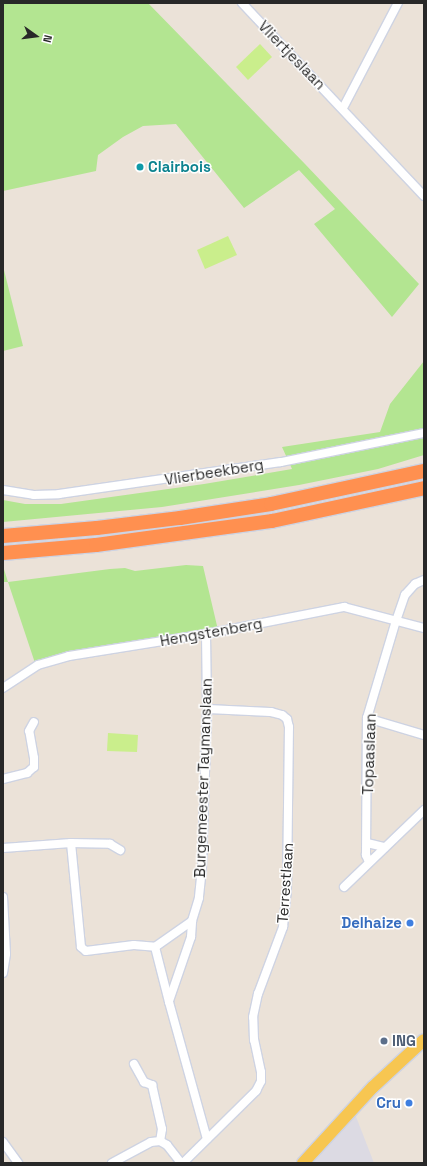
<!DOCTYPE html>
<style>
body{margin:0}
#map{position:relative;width:427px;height:1166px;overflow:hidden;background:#ebe2d8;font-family:"Space Grotesk",sans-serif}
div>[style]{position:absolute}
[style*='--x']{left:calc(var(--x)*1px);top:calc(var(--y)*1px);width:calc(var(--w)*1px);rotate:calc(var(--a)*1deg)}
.industrial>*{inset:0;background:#dcdae3}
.green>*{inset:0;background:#b3e591}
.pitch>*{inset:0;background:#caee8c}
.roads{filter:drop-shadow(1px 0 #ced3e2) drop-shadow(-1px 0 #ced3e2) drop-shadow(0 1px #ced3e2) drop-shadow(0 -1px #ced3e2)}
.street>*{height:8px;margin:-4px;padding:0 4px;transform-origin:4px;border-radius:4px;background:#fff}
.primary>*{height:12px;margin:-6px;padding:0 6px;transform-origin:6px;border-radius:6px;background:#f7c651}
.highway>*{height:14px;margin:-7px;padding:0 7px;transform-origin:7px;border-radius:7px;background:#ff9050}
.dots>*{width:11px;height:11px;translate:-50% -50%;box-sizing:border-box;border:2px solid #fff;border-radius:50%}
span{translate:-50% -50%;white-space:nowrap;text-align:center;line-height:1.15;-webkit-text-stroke:3px #fff;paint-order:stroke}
.street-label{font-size:15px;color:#282828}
.culture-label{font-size:15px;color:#0d838f;font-weight:700}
.left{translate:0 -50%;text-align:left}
.shop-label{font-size:15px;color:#366cbe;font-weight:700}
.right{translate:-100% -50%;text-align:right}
.service-label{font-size:15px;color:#4e5e75;font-weight:700}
.frame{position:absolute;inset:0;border:4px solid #282828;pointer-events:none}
.north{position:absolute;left:16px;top:16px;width:40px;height:40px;-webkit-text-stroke:3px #fff;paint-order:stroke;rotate:104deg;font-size:11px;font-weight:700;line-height:16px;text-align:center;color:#282828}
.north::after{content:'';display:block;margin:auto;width:14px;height:18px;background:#282828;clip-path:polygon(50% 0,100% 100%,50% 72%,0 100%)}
</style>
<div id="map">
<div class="industrial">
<div style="clip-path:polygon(355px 1114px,374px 1163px,310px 1163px)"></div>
</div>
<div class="green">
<div style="clip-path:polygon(3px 3px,148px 3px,305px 164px,419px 284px,392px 317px,314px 224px,335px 209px,299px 170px,244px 208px,176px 124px,143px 126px,123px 137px,98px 155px,96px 171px,3px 191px)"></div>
<div style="clip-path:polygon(3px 266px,23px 346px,3px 351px)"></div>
<div style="clip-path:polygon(424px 361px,424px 455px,378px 469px,299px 485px,162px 507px,3px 522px,3px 500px,25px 504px,61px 504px,204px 484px,292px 469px,282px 447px,380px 432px,390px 404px)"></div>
<div style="clip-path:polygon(186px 565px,203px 566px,218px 630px,35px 663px,8px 582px,3px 582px,3px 566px,8px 582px,110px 569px,125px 568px,135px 571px)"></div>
</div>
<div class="pitch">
<div style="clip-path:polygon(260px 44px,272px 57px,248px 80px,236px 67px)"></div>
<div style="clip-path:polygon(228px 236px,237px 255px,205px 269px,197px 250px)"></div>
<div style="clip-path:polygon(108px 733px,138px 735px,137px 752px,107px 751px)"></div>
</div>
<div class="roads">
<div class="street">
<div style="--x:242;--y:3;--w:265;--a:46.7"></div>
<div style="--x:343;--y:108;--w:119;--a:-62.4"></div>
<div style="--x:3;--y:490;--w:31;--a:9"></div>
<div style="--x:34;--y:495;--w:25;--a:-2"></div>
<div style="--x:59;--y:494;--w:224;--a:-8.2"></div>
<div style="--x:281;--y:462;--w:146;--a:-11.5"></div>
<div style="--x:206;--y:634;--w:75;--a:89.2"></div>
<div style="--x:207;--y:709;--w:159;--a:91.8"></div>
<div style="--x:202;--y:868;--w:30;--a:96"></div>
<div style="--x:199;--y:898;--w:24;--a:107"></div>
<div style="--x:192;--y:921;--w:45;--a:144.9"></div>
<div style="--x:155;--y:947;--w:57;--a:75.7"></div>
<div style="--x:169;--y:1002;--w:142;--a:74.5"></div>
<div style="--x:3;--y:688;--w:42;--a:-33.3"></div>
<div style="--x:38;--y:665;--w:32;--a:-16"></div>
<div style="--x:69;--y:656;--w:139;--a:-9.1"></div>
<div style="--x:206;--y:634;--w:141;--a:-11.1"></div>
<div style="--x:344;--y:607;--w:83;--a:14.7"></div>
<div style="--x:367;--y:718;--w:59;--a:16.6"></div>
<div style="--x:3;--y:779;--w:25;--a:-14"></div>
<div style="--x:27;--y:773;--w:9;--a:-41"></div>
<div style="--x:34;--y:767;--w:9;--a:-90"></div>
<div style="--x:34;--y:758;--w:27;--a:-100"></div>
<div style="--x:29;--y:731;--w:10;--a:-61"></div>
<div style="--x:71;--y:843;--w:104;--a:84.5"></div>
<div style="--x:81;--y:947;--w:6;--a:39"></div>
<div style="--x:86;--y:951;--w:48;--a:-7.1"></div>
<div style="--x:134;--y:945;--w:21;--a:5"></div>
<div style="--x:367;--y:843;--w:18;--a:13"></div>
<div style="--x:3;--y:848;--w:68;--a:-4.2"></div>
<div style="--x:71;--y:843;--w:39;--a:1"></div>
<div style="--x:110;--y:844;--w:12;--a:31"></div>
<div style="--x:369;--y:862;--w:8;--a:-113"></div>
<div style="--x:366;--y:855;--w:137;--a:-89.6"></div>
<div style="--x:367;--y:718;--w:101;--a:-73.4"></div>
<div style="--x:396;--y:621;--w:28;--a:-71"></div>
<div style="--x:405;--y:595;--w:15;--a:-48"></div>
<div style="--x:415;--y:584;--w:10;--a:-24"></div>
<div style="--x:344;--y:887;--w:111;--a:-43.9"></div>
<div style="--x:3;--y:897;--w:57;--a:87"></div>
<div style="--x:6;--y:954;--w:19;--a:99"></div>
<div style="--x:169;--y:1001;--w:68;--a:-71"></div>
<div style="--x:191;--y:937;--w:16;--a:-86"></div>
<div style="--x:134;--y:1064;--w:21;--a:61"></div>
<div style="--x:144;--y:1082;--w:9;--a:21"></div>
<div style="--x:152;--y:1085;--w:45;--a:77.2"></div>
<div style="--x:162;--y:1129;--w:12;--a:99"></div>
<div style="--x:160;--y:1141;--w:8;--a:30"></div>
<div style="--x:167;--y:1145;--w:23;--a:52"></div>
<div style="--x:3;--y:1142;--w:26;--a:54"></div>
<div style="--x:112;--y:1163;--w:44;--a:-28.3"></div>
<div style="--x:151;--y:1142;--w:9;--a:-6"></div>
<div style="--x:183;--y:1163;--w:103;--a:-44.6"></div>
<div style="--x:256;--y:1091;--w:11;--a:-63"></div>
<div style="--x:261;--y:1081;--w:9;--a:-90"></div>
<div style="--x:261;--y:1072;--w:33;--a:-102"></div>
<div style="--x:254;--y:1040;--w:23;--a:-92"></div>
<div style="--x:253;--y:1017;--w:24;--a:-78"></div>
<div style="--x:258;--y:994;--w:72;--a:-69.5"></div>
<div style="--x:283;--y:927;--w:38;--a:-84"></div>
<div style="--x:287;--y:889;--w:162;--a:-89.3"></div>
<div style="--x:289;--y:727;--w:8;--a:-104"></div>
<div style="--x:287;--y:719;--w:6;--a:-141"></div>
<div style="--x:282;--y:715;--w:11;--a:-165"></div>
<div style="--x:271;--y:712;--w:64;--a:-177.3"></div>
</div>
<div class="primary">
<div style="--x:303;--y:1163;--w:103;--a:-47.4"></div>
<div style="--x:373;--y:1087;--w:69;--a:-42.7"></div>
</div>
<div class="highway">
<div style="--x:3;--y:536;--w:94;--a:-4.9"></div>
<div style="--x:97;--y:528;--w:84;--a:-6.9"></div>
<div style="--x:180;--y:518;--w:92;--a:-8.7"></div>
<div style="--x:271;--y:504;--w:157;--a:-12.2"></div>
<div style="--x:3;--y:553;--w:93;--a:-4.9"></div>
<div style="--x:96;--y:545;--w:178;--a:-7.8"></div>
<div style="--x:272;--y:521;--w:156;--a:-12.2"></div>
</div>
</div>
<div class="dots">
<div style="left:140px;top:167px;background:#0f9aa8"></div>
<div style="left:410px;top:923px;background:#3f7fe0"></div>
<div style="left:384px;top:1041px;background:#5c6f8a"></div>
<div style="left:409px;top:1103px;background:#3f7fe0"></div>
</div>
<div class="street-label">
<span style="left:292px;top:55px;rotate:46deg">Vliertjeslaan</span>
<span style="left:214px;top:472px;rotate:-9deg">Vlierbeekberg</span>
<span style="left:211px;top:632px;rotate:-10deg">Hengstenberg</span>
<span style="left:369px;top:754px;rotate:-88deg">Topaaslaan</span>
<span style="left:203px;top:778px;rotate:-88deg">Burgemeester Taymanslaan</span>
<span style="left:285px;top:883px;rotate:-86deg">Terrestlaan</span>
</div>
<div class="culture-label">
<span class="left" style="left:148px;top:167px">Clairbois</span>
</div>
<div class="shop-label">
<span class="right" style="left:402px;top:923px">Delhaize</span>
<span class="right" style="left:401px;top:1103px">Cru</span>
</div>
<div class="service-label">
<span class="left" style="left:392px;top:1041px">ING</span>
</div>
<div class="frame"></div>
<div class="north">N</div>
</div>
